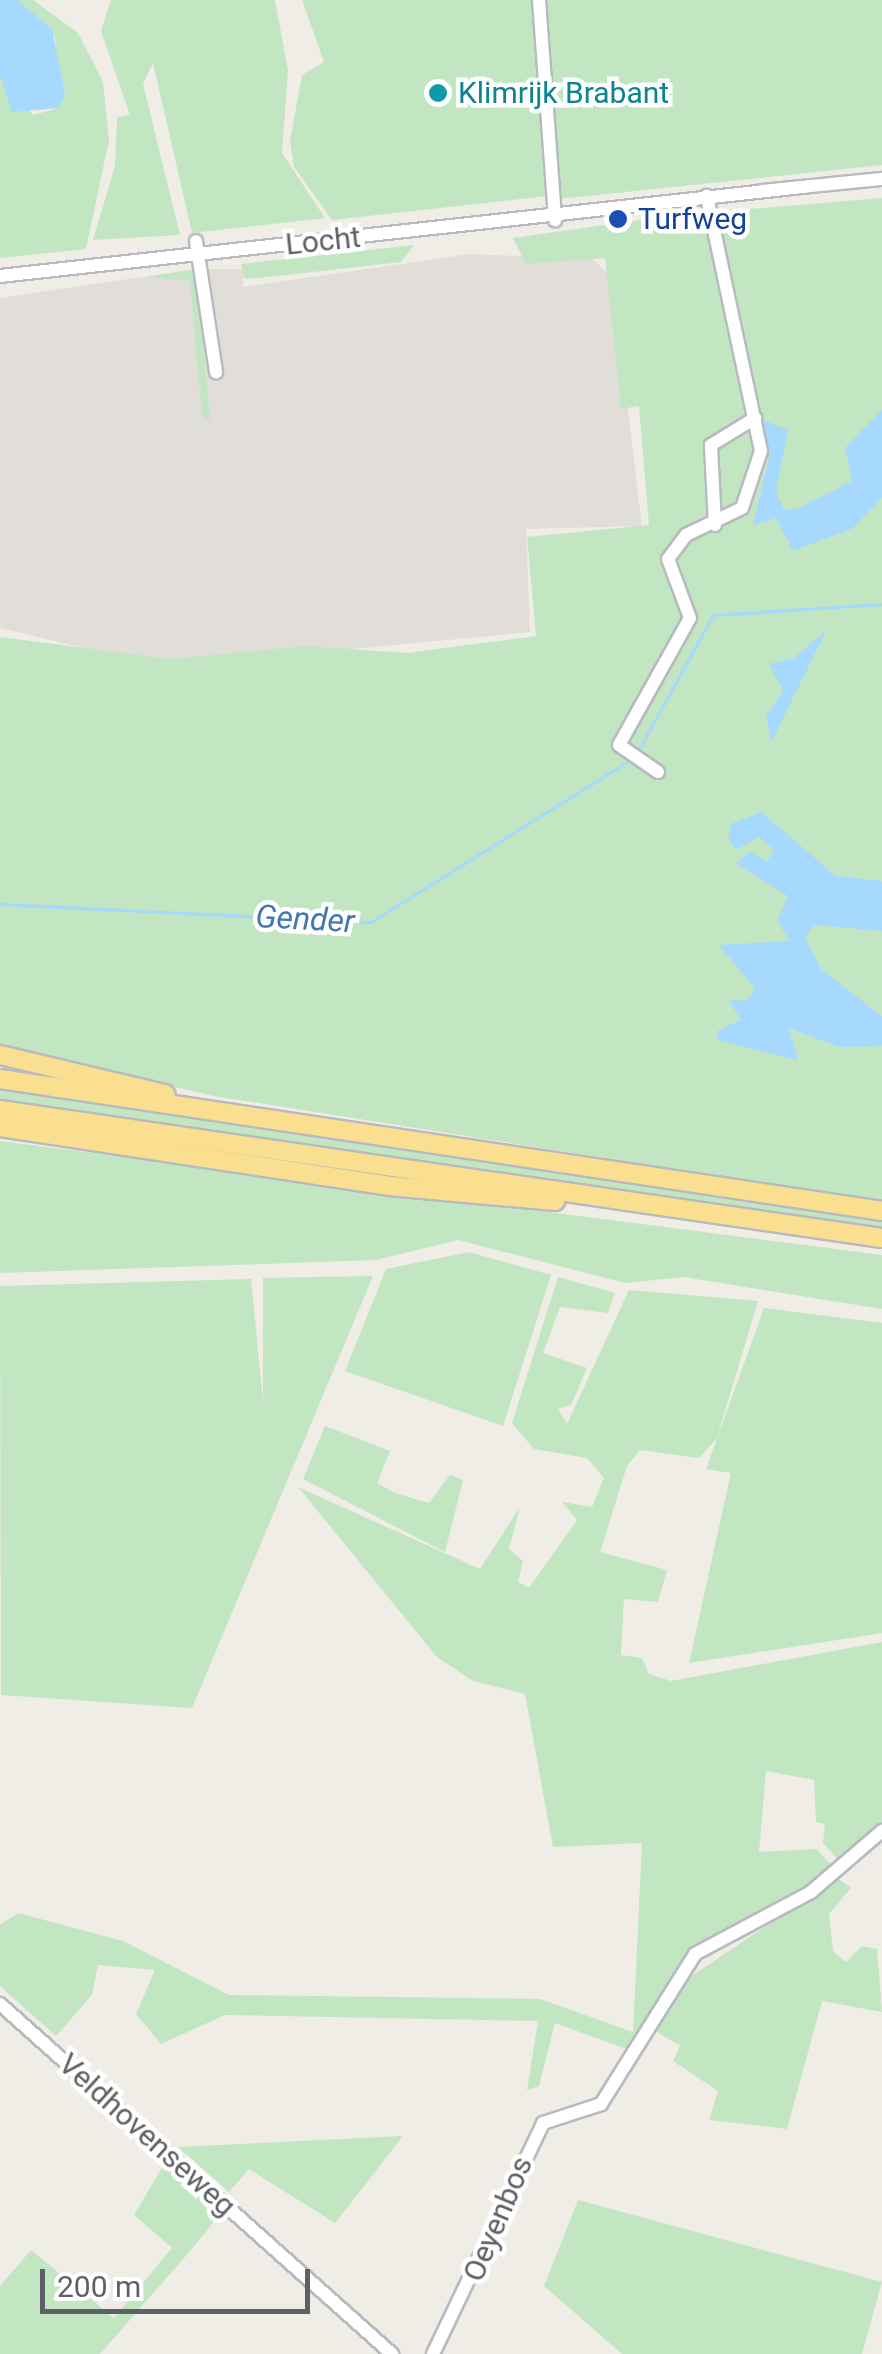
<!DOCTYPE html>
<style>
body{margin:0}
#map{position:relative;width:882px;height:2354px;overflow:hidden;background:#efede5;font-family:Roboto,sans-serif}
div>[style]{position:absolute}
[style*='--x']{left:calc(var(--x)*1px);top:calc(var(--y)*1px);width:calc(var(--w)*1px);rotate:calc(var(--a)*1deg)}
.industrial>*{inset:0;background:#e1ded9}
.green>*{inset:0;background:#c2e6c2}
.water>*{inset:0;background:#a7d8fd}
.stream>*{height:2.5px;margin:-1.25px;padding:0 1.25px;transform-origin:1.25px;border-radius:1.25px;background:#a7d8fd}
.roads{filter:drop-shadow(2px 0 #b7babf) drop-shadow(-2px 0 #b7babf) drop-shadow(0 2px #b7babf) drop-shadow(0 -2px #b7babf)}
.minor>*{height:12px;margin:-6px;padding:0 6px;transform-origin:6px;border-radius:6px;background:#fff}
.highway>*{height:18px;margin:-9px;padding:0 9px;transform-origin:9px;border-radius:9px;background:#fadf91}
.dots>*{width:28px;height:28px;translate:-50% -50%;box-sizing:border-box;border:5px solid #fff;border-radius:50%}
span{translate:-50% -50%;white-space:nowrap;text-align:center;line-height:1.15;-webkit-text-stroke:9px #fff;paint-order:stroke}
.culture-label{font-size:30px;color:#0d838f}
.left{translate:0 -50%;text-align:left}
.transit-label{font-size:30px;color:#164399}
.street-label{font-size:30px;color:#5d6165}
.water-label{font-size:32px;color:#4378af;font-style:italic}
.scale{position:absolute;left:40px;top:2269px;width:270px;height:45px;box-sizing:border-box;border:5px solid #5d6165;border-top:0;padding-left:12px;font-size:30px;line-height:35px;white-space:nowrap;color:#5d6165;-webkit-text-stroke:8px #fff;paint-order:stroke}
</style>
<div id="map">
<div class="industrial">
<div style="clip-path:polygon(470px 254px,593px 259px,612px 278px,642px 526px,526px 529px,530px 632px,164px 667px,0 628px,0 298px,196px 269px,244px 269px,243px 287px)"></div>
</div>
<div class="green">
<div style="clip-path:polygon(17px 0,33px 0,78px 33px,103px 82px,109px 140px,86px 249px,0 258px,0 75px,33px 115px,59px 108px,55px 37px)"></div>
<div style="clip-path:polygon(111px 0,275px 0,288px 70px,282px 153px,325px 218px,192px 233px,153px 63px,143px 84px,180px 235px,93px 240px,115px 166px,117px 117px,130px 115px,101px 31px)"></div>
<div style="clip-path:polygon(302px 0,533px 0,548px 196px,332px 220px,294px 167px,290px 141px,302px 75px,324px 62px)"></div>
<div style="clip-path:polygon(544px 0,882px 0,882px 165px,559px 199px)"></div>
<div style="clip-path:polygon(882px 198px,882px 1202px,214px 1096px,0 1046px,0 637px,170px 659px,306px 646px,407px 653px,536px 636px,527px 537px,649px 525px,639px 406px,621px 409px,605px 258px,526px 264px,513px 238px,703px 211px,739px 387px,714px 212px)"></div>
<div style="clip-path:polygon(414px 245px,401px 262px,278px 276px,245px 279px,241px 264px)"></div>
<div style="clip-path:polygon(196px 269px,203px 335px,210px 421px,202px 416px,190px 281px,147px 277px)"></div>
<div style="clip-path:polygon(0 1085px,882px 1216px,882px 1231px,0 1102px)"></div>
<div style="clip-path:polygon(0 1141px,882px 1255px,882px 1309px,683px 1277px,625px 1283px,458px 1240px,376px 1260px,0 1273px)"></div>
<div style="clip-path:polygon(469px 1252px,551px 1275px,503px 1426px,345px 1371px,386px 1269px)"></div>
<div style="clip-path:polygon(373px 1276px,192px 1708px,1px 1695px,0 1286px,251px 1279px,263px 1402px,263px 1278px)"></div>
<div style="clip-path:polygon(558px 1277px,615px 1293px,608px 1313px,560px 1307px,543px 1353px,587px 1368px,571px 1405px,558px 1409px,567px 1424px,629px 1290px,758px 1301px,717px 1438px,699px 1458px,640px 1450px,627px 1466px,600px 1552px,667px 1570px,658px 1602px,624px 1599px,621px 1655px,642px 1658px,649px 1674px,671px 1681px,882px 1642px,882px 1825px,841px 1863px,823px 1843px,825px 1824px,816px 1822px,814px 1780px,766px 1771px,759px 1852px,816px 1849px,835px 1869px,675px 1976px,632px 2051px,555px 2023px,539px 2086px,527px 2090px,538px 2021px,225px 2015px,161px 2044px,136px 2014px,155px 1970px,98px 1965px,92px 1995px,56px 2036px,0 1986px,0 1925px,18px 1913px,123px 1941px,229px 1995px,540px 1999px,633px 2032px,642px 1843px,553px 1847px,525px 1694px,473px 1681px,437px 1657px,298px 1487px,480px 1569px,520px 1507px,509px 1549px,523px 1561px,518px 1582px,529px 1588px,577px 1520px,562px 1502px,592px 1507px,604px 1478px,587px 1458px,534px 1449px,512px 1423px)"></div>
<div style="clip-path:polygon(764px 1308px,882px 1323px,882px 1633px,689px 1663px,731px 1473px,706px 1469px)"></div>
<div style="clip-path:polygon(325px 1426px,390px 1451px,377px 1483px,395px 1493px,429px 1503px,450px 1475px,463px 1480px,445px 1552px,303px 1479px)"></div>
<div style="clip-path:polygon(837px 1878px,851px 1888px,829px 1914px,833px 1951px,846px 1962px,862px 1946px,877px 1949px,882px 2012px,822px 2001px,787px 2129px,709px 2120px,718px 2091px,673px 2061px,680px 2046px,654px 2030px,683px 1982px)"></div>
<div style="clip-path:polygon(403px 2136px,335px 2223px,249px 2169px,229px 2192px,178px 2147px)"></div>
<div style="clip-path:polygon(166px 2161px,222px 2212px,190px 2251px,100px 2354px,0 2354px,0 2286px,31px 2250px,114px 2318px,172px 2248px,134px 2215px)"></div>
<div style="clip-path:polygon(578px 2200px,882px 2282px,862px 2354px,622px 2354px,544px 2286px)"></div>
</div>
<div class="water">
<div style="clip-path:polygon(0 0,17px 0,52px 29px,65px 94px,59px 108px,12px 112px,0 75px)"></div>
<div style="clip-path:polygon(882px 410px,882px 498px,853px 528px,793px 551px,776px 518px,753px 525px,770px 454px,763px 420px,788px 430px,776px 491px,784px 510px,797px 509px,852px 481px,845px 448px)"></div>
<div style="clip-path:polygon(826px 631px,771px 743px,766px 715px,783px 691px,769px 664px,794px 658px)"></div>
<div style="clip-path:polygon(761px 812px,836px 876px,882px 881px,882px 931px,814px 925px,805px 938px,822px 970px,882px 1016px,882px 1046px,839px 1047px,789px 1028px,798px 1060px,718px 1040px,717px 1031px,741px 1020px,728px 999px,746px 1001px,755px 989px,719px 945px,790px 941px,777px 921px,788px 896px,736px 864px,750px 851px,767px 862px,774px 850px,759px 837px,736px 850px,728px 838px,731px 824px)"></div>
</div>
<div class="stream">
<div style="--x:638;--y:751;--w:155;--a:-61.1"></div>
<div style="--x:713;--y:615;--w:169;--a:-3.7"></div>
<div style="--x:0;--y:904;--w:371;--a:2.8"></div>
<div style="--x:371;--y:922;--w:300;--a:-32"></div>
</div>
<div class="roads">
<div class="minor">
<div style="--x:539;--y:0;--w:221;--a:85.8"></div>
<div style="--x:761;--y:191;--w:122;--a:-5.7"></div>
<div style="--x:196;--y:241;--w:133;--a:81.3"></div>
<div style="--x:0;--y:276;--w:816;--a:-6.33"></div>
<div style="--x:715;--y:525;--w:80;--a:-92.9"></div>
<div style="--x:711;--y:445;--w:52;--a:-31.5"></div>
<div style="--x:658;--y:772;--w:47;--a:-145.3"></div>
<div style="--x:619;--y:745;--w:145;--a:-60.8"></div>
<div style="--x:690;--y:618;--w:63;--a:-110.4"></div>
<div style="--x:668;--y:559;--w:30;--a:-53"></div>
<div style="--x:686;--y:535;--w:62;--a:-25.7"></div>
<div style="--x:742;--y:508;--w:60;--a:-71.6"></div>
<div style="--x:761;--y:451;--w:261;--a:-102"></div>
<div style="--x:0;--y:2004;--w:526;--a:41.76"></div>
<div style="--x:433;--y:2354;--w:256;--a:-64.5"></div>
<div style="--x:543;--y:2123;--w:61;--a:-18.1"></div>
<div style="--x:601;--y:2104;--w:177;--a:-57.9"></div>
<div style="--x:695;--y:1954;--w:132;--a:-28.1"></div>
<div style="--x:811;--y:1892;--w:94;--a:-40.7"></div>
</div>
<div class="highway">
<div style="--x:0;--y:1055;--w:170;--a:13.3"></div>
<div style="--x:0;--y:1079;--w:892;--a:8.51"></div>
<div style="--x:0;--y:1110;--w:891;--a:8.26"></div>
<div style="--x:0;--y:1127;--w:393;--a:8.6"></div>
<div style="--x:389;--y:1186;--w:167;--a:5.2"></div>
</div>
</div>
<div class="dots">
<div style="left:438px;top:93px;background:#0f9aa8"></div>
<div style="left:618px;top:219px;background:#1a4fb4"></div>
</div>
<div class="culture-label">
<span class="left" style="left:458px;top:93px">Klimrijk Brabant</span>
</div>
<div class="transit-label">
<span class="left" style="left:638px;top:219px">Turfweg</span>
</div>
<div class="street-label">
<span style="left:323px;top:241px;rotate:-6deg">Locht</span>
<span style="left:147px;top:2135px;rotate:42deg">Veldhovenseweg</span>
<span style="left:498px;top:2219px;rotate:-67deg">Oeyenbos</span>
</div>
<div class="water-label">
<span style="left:305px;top:919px;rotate:3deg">Gender</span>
</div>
<div class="scale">200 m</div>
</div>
